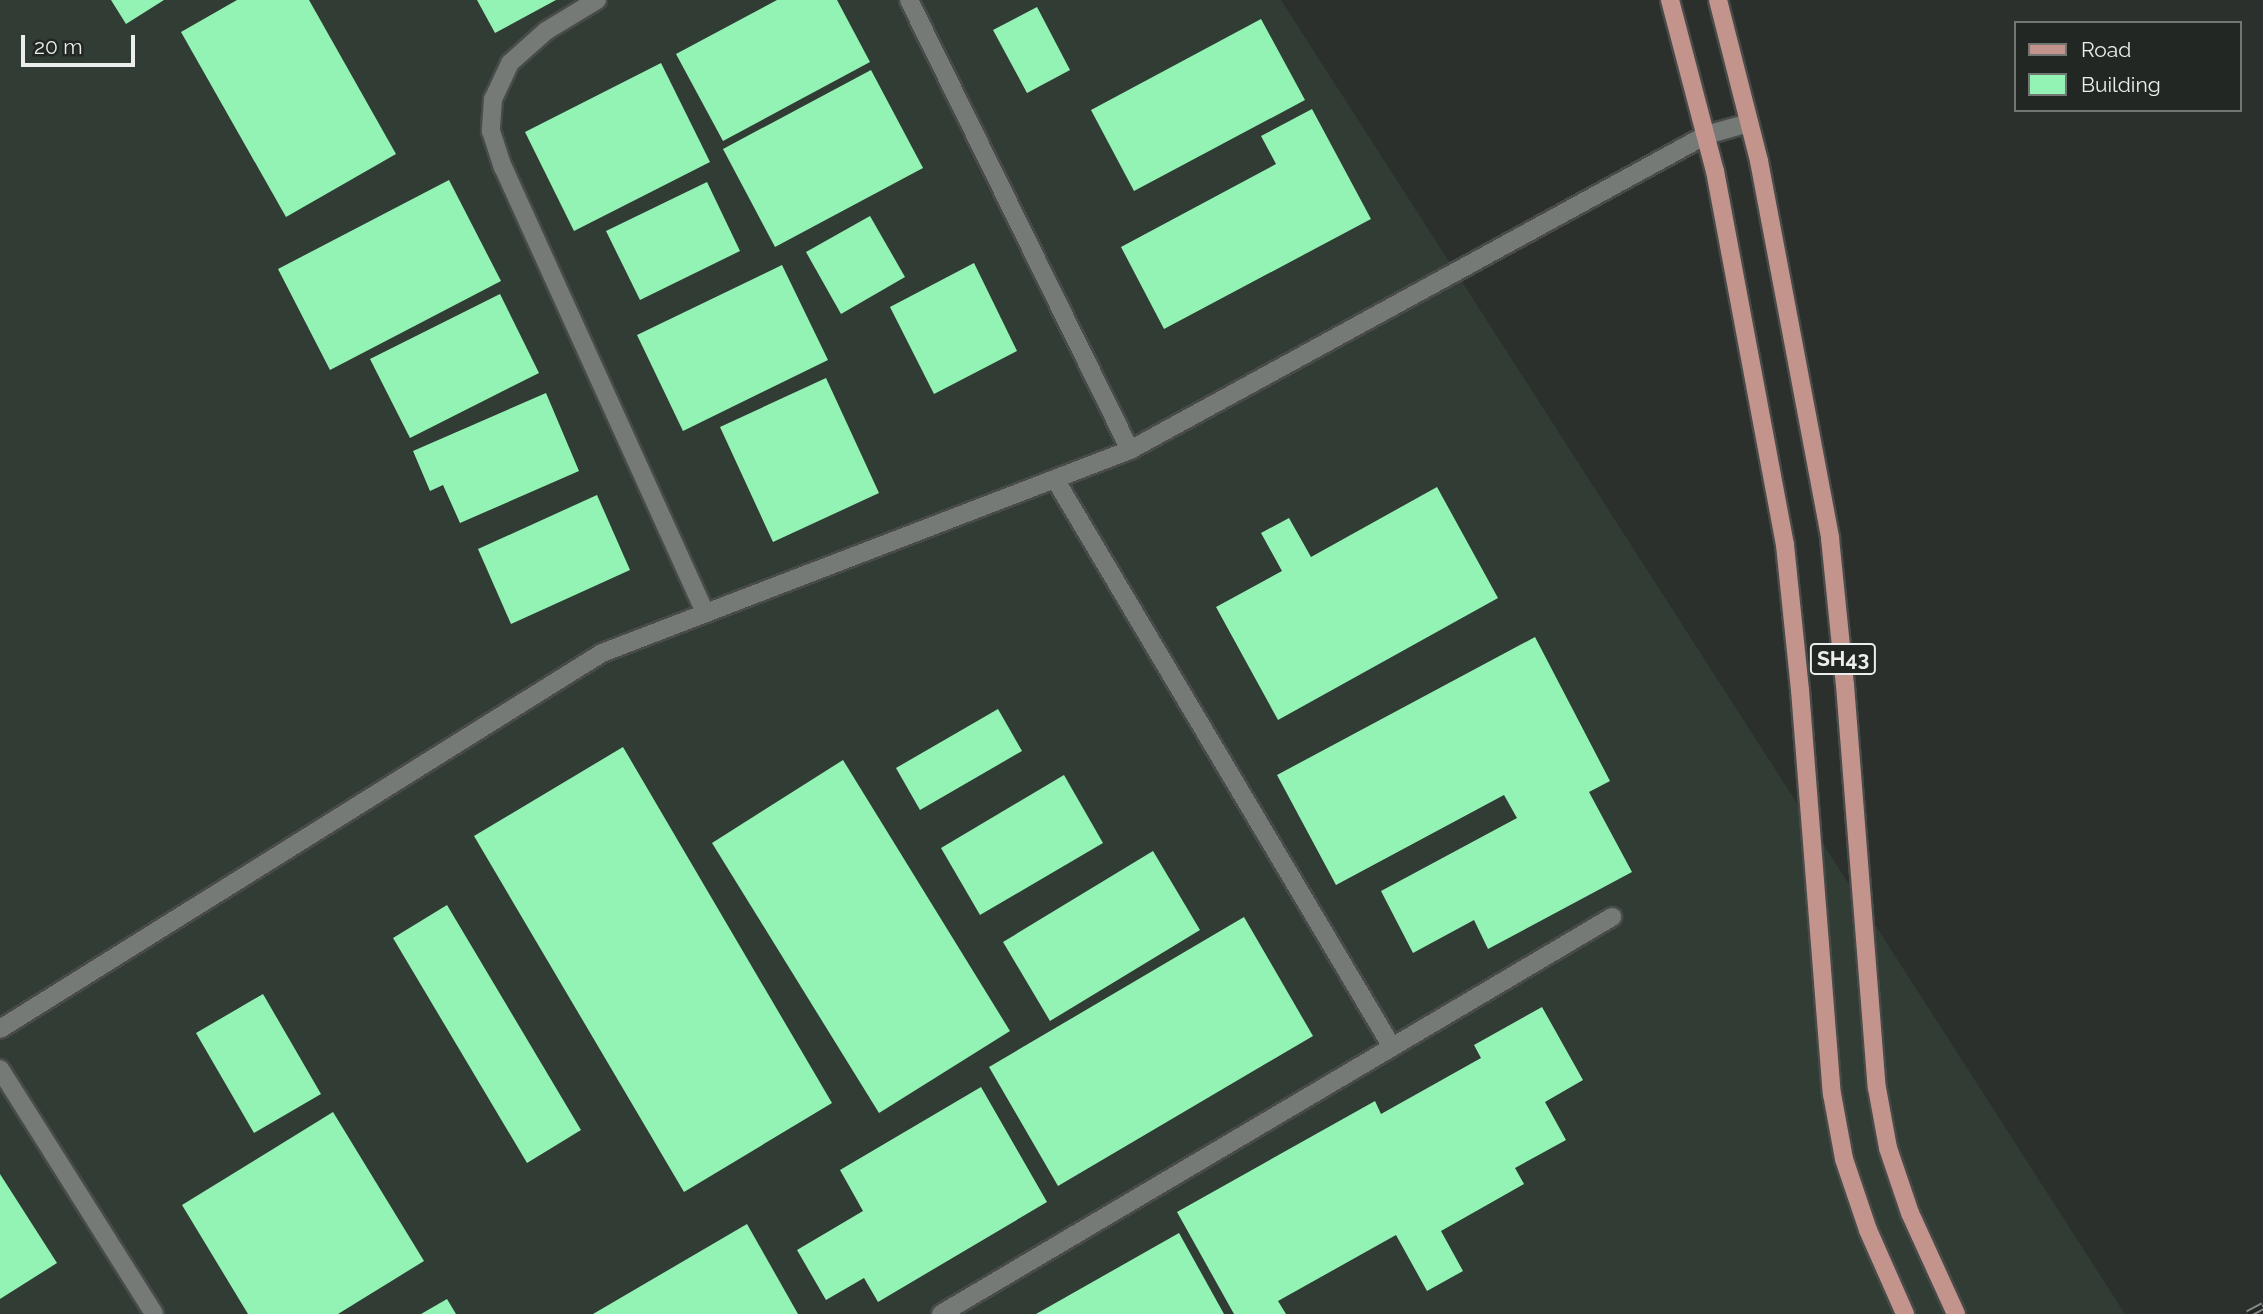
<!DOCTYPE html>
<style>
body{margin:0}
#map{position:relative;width:2263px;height:1314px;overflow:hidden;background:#2c302d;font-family:Raleway,sans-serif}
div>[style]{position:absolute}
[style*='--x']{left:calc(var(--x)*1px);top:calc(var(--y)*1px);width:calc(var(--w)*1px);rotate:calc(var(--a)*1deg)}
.built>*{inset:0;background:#313c34}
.building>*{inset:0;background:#92f3b4}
.roads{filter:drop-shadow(2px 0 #484b49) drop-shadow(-2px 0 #484b49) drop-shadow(0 2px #484b49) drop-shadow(0 -2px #484b49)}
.minor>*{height:18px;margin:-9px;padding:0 9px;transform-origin:9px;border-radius:9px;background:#757a76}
.major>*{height:18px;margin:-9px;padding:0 9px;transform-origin:9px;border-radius:9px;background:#c2948c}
.rail>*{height:8px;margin-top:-4px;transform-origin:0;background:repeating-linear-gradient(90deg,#222723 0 16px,#848885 0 32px);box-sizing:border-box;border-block:2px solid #848885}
span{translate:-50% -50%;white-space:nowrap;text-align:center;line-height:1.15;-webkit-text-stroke:7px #222723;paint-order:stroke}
.shield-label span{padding:2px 5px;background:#222723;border:2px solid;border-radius:5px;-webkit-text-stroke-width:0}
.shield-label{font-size:21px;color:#ebeeec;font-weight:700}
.legend{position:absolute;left:2014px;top:21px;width:228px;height:91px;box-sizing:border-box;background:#222723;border:2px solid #727773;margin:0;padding:9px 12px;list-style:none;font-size:21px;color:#ebeeec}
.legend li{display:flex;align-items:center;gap:14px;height:35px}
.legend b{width:35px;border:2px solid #727773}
.scale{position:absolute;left:21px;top:35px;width:114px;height:32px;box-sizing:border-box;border:4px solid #ebeeec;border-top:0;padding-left:9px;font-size:21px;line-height:24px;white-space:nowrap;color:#ebeeec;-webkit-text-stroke:5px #222723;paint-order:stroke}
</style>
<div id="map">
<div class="built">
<div style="clip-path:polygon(0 0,1281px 0,2125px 1314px,0 1314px)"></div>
</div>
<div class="building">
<div style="clip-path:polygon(111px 0,164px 0,126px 24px)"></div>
<div style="clip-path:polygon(237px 0,309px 0,396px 154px,286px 217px,181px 32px)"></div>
<div style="clip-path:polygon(477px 0,556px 0,495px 33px)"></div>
<div style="clip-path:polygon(777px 0,837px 0,870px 62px,723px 141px,676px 54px)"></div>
<div style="clip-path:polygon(1037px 7px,1070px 70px,1027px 93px,993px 30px)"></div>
<div style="clip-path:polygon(1261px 19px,1305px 100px,1134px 191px,1091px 110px)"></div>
<div style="clip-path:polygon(661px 63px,710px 162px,574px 231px,525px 132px)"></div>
<div style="clip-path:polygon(871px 70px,923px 168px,775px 247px,723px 149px)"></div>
<div style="clip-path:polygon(1312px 109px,1371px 219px,1164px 329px,1121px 247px,1276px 164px,1261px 136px)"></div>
<div style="clip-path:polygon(449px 180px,501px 281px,330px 370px,278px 269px)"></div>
<div style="clip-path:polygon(707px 182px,740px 251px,640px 300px,606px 231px)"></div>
<div style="clip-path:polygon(870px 216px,905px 277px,841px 314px,806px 252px)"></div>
<div style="clip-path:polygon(974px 263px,1017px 351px,934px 394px,890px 307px)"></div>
<div style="clip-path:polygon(782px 265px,828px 360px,683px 431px,637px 335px)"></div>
<div style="clip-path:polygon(500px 294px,539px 373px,410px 438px,370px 359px)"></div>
<div style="clip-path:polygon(826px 378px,879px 493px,773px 542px,720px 427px)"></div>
<div style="clip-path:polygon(546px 393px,579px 471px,460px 523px,443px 485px,430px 491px,413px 451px)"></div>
<div style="clip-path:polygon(1437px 487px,1498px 598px,1278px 720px,1216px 607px,1282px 571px,1261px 533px,1289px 518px,1311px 557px)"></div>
<div style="clip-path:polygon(597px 495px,630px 570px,511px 624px,478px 549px)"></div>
<div style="clip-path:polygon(1535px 637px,1610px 781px,1589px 792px,1632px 872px,1488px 949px,1474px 920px,1413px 953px,1381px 891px,1517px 818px,1504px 795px,1336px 885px,1277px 775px)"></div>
<div style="clip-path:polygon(998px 709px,1022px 751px,920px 810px,896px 768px)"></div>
<div style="clip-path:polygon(623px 747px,832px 1103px,684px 1192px,474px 836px)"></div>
<div style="clip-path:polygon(843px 760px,1010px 1031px,879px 1113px,712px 843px)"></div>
<div style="clip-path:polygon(1064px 775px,1103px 843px,980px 915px,941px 848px)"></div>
<div style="clip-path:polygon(1153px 851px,1200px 930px,1050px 1021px,1003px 942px)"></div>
<div style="clip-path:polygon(447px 905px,581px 1130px,527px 1163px,393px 938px)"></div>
<div style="clip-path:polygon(1244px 917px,1313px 1036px,1058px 1186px,989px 1067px)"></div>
<div style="clip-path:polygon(263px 994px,321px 1094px,254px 1133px,196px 1033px)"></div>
<div style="clip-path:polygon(1542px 1007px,1583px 1080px,1545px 1102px,1566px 1140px,1515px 1168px,1524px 1184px,1441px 1231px,1463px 1271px,1427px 1291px,1396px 1235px,1278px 1301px,1286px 1314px,1234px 1314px,1177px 1212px,1375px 1101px,1381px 1114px,1481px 1058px,1474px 1045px)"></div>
<div style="clip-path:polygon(981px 1087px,1047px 1202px,878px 1302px,864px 1278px,826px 1300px,797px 1250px,863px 1211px,840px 1170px)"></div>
<div style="clip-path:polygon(333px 1112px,424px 1261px,338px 1314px,248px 1314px,182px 1205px)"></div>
<div style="clip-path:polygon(0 1174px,57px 1263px,0 1299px)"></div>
<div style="clip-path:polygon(747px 1224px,798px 1314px,593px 1314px)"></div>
<div style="clip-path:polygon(1179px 1233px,1224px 1314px,1036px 1314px)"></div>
<div style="clip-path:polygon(447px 1299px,456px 1314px,421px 1314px)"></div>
</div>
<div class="roads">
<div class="minor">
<div style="--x:597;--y:0;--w:60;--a:148.7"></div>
<div style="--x:546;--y:31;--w:48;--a:138.4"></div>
<div style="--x:510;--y:63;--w:40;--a:115"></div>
<div style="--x:493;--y:99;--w:32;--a:94"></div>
<div style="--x:491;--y:131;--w:38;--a:72"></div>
<div style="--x:503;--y:167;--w:490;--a:65.6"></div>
<div style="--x:909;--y:0;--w:501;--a:63.84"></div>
<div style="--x:1055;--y:479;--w:660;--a:59.32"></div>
<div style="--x:0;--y:1029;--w:710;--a:-31.99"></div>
<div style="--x:602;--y:653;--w:566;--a:-21.03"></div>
<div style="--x:1130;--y:450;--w:657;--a:-28.67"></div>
<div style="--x:1706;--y:135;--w:45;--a:-15.6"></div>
<div style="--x:0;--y:1069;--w:289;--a:57.8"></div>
<div style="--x:941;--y:1314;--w:780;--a:-30.61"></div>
</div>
<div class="major">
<div style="--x:1670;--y:0;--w:177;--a:75.3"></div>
<div style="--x:1715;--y:171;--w:380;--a:79.4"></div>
<div style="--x:1785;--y:545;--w:146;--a:84.1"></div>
<div style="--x:1800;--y:690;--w:405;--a:85.5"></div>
<div style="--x:1832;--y:1094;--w:66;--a:79.5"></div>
<div style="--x:1844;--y:1159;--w:75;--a:71.3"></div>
<div style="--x:1868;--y:1230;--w:92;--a:66.2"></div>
<div style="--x:1718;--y:0;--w:166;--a:75.7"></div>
<div style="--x:1759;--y:161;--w:384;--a:79.3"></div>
<div style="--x:1830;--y:538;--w:148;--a:84.2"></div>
<div style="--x:1845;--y:685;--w:404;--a:85.5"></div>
<div style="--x:1877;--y:1088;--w:61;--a:79.6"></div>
<div style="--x:1888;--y:1148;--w:69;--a:71.3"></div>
<div style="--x:1910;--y:1213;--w:111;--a:65.5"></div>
</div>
</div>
<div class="rail">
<div style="--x:2248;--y:1314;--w:17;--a:-28"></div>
</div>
<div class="shield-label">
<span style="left:1843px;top:659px">SH43</span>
</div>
<ul class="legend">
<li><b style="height:9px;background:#c2948c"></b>Road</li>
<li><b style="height:19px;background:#92f3b4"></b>Building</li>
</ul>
<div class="scale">20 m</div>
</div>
